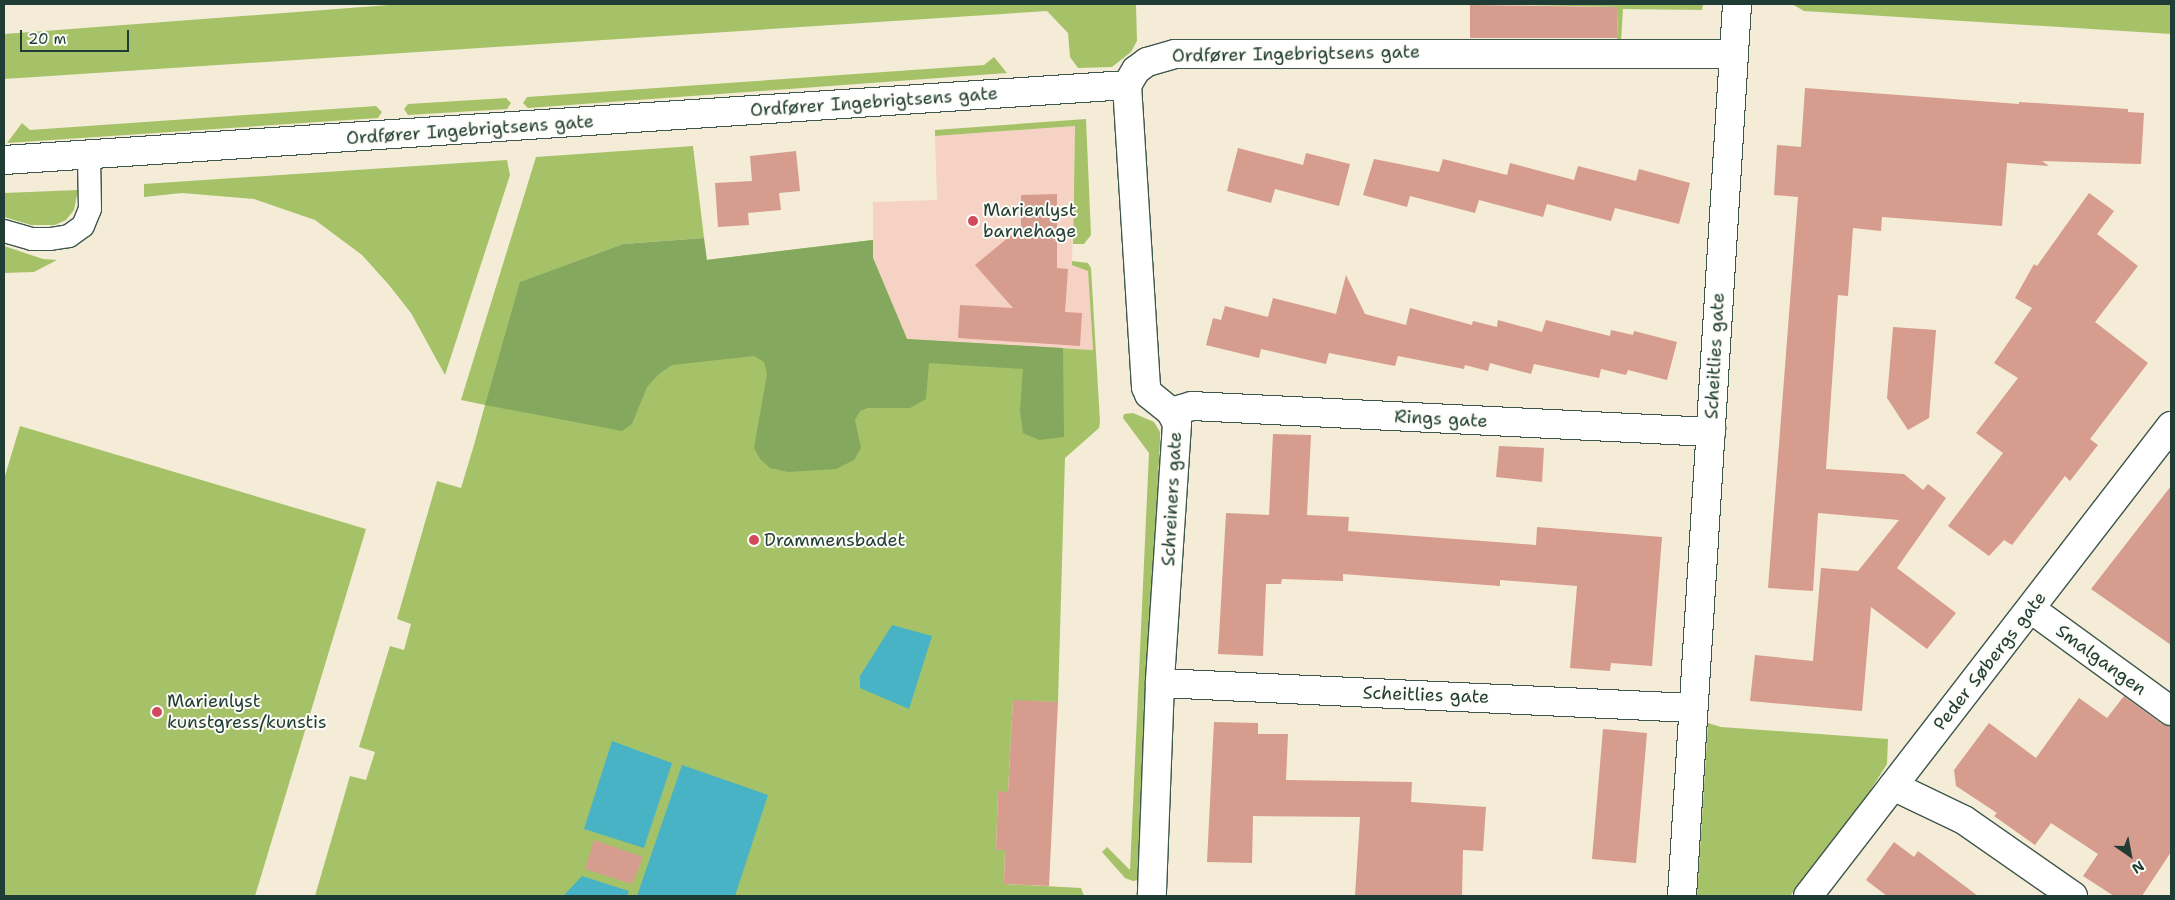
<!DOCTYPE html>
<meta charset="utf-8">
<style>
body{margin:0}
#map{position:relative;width:2175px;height:900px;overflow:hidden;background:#f4ecd6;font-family:"Shantell Sans",sans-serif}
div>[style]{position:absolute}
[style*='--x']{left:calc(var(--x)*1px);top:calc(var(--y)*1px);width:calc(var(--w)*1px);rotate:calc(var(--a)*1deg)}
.built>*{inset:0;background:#f6d2c4}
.green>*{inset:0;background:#a6c269}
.forest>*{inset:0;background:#84a85d}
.water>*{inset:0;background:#47b3c5}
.building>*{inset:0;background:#d69c8d}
.roads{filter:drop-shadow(1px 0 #3f574c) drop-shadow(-1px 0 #3f574c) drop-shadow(0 1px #3f574c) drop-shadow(0 -1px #3f574c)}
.service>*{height:22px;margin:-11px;padding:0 11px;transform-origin:11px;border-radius:11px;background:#fff}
.minor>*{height:28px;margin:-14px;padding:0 14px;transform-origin:14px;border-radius:14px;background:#fff}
.dots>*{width:14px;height:14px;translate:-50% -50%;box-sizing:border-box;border:2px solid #fdfcf7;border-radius:50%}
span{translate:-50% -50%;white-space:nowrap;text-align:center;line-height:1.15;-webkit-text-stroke:4px #fdfcf7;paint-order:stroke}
.street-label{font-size:18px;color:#1f3d34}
.poi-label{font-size:18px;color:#1f3d34}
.left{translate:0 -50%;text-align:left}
.frame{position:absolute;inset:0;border:5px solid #1f3d34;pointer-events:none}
.north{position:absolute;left:2105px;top:830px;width:50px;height:50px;-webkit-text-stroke:4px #fdfcf7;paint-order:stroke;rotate:147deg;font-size:14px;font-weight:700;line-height:20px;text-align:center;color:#1f3d34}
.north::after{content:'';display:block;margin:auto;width:18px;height:22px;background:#1f3d34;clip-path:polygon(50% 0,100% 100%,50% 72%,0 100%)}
.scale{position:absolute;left:20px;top:30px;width:109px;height:22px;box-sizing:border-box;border:2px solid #1f3d34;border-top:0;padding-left:6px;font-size:15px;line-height:18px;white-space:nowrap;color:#1f3d34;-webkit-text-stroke:4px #fdfcf7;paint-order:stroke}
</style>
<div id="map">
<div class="built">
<div style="clip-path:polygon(1075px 126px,1072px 264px,1088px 270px,1093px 350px,906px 339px,873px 258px,873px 202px,937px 200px,935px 136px)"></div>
</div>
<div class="green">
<div style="clip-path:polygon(402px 4px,1136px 4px,1137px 41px,1131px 52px,1112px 67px,1078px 68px,1070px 57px,1068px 33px,1047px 11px,4px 79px,4px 34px)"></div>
<div style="clip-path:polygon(1470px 4px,1703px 4px,1702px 10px,1623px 9px,1621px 41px,1617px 41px,1618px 7px)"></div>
<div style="clip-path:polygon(1792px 4px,2171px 4px,2171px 34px,1804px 11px)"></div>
<div style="clip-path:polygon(994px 57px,1007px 73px,528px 108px,523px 103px,527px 97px,984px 65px)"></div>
<div style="clip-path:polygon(506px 98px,511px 103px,507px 109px,408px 115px,404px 109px,408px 104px)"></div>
<div style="clip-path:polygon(376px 106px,382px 112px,378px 118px,7px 143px,22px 123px,30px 130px)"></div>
<div style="clip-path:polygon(1086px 119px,1091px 235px,1084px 244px,1073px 244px,1075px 126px,935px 136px,935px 130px)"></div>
<div style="clip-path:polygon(693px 146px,704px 238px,623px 244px,521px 282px,873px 240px,873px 258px,907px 339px,1093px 350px,1088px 271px,1072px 265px,1072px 261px,1088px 263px,1091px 268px,1100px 422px,1099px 428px,1065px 458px,1058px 702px,1013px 701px,1008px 792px,998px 792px,996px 849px,1005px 850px,1004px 884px,1081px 888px,1084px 896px,315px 896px,350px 776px,366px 780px,375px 752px,359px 747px,390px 646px,404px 650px,411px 624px,397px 619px,437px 481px,461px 488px,474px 445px,485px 405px,461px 400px,536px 157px)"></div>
<div style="clip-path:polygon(507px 160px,510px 175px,445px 375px,411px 313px,389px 285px,362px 255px,315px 220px,254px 199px,182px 193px,144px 197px,144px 184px)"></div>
<div style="clip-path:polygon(78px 190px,74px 210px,66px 220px,55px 225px,31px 225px,4px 217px,4px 193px)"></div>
<div style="clip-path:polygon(4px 246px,43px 259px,57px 260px,34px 272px,4px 273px)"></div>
<div style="clip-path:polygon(1133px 413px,1154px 422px,1160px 432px,1160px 441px,1139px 880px,1133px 881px,1125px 878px,1102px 852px,1107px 847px,1130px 870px,1149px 453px,1123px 418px,1124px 414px)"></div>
<div style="clip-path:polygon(20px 426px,366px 529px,255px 896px,4px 896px,4px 479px)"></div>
<div style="clip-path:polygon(1708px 723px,1721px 727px,1888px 739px,1887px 764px,1863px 802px,1790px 896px,1697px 896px)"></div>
</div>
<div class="forest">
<div style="clip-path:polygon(704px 238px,707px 260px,873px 240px,873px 258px,907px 339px,1063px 348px,1064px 437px,1039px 440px,1023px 433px,1020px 411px,1023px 369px,929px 363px,926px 399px,910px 408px,868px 408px,860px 411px,855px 420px,861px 448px,854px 460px,836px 469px,788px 472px,770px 468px,760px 459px,754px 448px,767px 374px,764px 362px,754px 356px,672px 365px,659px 374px,647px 387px,632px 424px,622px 431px,485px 405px,520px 282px,623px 244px)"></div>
</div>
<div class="water">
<div style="clip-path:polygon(892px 625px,932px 636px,909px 709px,860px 688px,860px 676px)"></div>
<div style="clip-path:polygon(612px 741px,672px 763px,644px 848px,584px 829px)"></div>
<div style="clip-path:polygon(682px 765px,768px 795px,735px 896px,637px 896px)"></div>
<div style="clip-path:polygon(582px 876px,629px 891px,627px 896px,563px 896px)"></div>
</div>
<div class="building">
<div style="clip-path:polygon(1470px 5px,1618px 7px,1617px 38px,1470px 38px)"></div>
<div style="clip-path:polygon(1805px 88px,2019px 104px,2019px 102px,2128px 109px,2128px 112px,2144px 113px,2141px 164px,2042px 161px,2049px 166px,2007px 163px,2002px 226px,1882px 217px,1881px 231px,1853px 228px,1848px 296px,1838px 295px,1826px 469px,1904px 474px,1923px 490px,1928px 484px,1946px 498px,1897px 568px,1956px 613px,1927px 649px,1871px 607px,1862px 711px,1750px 701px,1755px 655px,1813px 661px,1821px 568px,1858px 571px,1899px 520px,1818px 513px,1813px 591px,1768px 588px,1798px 197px,1774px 195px,1777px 145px,1801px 147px)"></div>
<div style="clip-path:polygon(1238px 148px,1303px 165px,1306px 153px,1350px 164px,1339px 206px,1275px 189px,1271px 203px,1227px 191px)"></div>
<div style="clip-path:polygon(796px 151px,800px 191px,779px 193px,781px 210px,748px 213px,749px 225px,718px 227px,715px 183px,752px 181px,750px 156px)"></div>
<div style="clip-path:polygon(1374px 159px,1439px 172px,1443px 159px,1507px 175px,1510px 163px,1574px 180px,1578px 166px,1636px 181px,1639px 169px,1690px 183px,1679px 224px,1615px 208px,1611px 221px,1547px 204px,1543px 217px,1479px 200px,1475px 213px,1410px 196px,1407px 207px,1363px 195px)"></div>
<div style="clip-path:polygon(2089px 193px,2114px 211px,2097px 234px,2138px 266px,2095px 322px,2148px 363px,2090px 439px,2098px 445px,2070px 481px,2065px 476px,2012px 545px,2004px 540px,1989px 556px,1948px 526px,2003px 453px,1976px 433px,2018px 378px,1994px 363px,2032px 308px,2015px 298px,2034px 264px,2037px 266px)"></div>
<div style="clip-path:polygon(1057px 194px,1057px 268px,1068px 269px,1065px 312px,1082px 313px,1080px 346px,958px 338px,960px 305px,1013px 308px,975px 265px,1021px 227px,1021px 195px)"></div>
<div style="clip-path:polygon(1346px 275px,1365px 314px,1406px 325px,1410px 308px,1472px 325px,1473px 321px,1497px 327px,1498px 320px,1542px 332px,1546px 320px,1610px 336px,1611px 330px,1633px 335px,1634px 331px,1677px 342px,1667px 380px,1628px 370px,1626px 375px,1601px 369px,1599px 378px,1534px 364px,1531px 374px,1490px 363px,1488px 371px,1465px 365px,1464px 369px,1398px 356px,1395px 366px,1329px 353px,1326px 364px,1261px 349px,1259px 358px,1206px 345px,1213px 318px,1221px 320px,1225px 306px,1268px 317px,1273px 298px,1336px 314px)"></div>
<div style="clip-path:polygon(1893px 327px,1936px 330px,1929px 418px,1908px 430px,1887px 398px)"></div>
<div style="clip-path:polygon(1273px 434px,1311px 435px,1307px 515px,1349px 517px,1348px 531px,1536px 545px,1537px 527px,1662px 537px,1652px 666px,1611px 663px,1610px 671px,1570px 668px,1577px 586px,1500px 580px,1500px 586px,1343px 574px,1343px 581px,1282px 579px,1281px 584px,1266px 584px,1263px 656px,1218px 654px,1226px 513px,1269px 515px)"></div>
<div style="clip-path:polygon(1499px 446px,1544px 448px,1542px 482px,1496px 477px)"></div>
<div style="clip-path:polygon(2171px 486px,2171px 645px,2091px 589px)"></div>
<div style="clip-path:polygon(2124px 696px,2162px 724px,2171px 726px,2171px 852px,2142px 896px,2114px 896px,2083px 876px,2098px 854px,2051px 823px,2035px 845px,1994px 816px,1997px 813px,1956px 786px,1954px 770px,1989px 723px,2036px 758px,2079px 698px,2107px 718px)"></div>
<div style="clip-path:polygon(1013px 700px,1058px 702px,1049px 886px,1004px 884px,1005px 850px,996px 850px,998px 791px,1008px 792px)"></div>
<div style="clip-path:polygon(1214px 722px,1258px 723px,1258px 734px,1288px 734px,1286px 780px,1412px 782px,1411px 802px,1486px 807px,1483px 851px,1463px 850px,1462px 896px,1355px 896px,1360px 817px,1253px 816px,1252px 863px,1207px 862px)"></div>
<div style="clip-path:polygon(1603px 729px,1647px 733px,1636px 863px,1592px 859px)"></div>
<div style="clip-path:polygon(594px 840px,643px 857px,632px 884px,585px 869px)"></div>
<div style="clip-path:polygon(1894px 842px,1914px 857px,1918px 851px,1978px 896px,1887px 896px,1866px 880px)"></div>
</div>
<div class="roads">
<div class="service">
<div style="--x:4;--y:231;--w:29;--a:16"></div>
<div style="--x:32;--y:239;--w:18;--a:0"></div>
<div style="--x:50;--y:239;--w:19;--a:-9"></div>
<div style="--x:69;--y:236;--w:17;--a:-36"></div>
<div style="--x:83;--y:226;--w:18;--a:-68"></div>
<div style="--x:90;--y:209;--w:54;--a:-91.1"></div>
</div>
<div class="minor">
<div style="--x:1127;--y:85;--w:303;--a:86.4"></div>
<div style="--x:1146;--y:387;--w:8;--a:67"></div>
<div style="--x:1149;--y:394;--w:28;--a:39"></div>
<div style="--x:1171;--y:412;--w:13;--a:63"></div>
<div style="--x:1177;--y:424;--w:260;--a:93.8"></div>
<div style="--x:1160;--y:683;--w:213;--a:92.2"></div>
<div style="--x:1127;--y:85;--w:17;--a:-59"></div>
<div style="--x:1136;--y:70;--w:14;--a:-36"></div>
<div style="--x:1147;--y:62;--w:29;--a:-16"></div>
<div style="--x:1175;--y:54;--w:558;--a:0"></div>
<div style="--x:4;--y:160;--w:1126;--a:-3.82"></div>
<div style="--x:1171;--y:412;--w:22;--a:-16"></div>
<div style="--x:1192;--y:406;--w:520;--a:2.87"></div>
<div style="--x:2031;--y:609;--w:173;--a:36.1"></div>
<div style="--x:1160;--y:683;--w:533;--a:2.69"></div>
<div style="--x:1893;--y:786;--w:79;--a:25.6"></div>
<div style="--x:1964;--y:820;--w:133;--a:34.9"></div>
<div style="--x:1682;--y:896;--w:894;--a:-86.47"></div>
<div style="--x:1808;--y:896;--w:594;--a:-52.32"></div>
</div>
</div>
<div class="dots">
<div style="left:973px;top:221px;background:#d1495b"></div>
<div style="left:754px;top:540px;background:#d1495b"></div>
<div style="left:157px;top:712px;background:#d1495b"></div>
</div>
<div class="street-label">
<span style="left:1296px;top:54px;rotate:-1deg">Ordfører Ingebrigtsens gate</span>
<span style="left:874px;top:102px;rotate:-4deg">Ordfører Ingebrigtsens gate</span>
<span style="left:470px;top:130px;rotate:-4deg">Ordfører Ingebrigtsens gate</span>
<span style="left:1715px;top:356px;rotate:-87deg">Scheitlies gate</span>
<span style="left:1441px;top:419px;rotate:3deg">Rings gate</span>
<span style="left:1172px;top:499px;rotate:-87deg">Schreiners gate</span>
<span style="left:2101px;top:660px;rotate:36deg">Smalgangen</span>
<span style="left:1990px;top:661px;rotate:-52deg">Peder Søbergs gate</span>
<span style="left:1426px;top:695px;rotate:2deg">Scheitlies gate</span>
</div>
<div class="poi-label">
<span class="left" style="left:983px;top:221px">Marienlyst<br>barnehage</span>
<span class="left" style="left:764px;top:540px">Drammensbadet</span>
<span class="left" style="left:167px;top:712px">Marienlyst<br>kunstgress/kunstis</span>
</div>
<div class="frame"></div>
<div class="north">N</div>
<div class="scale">20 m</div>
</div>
